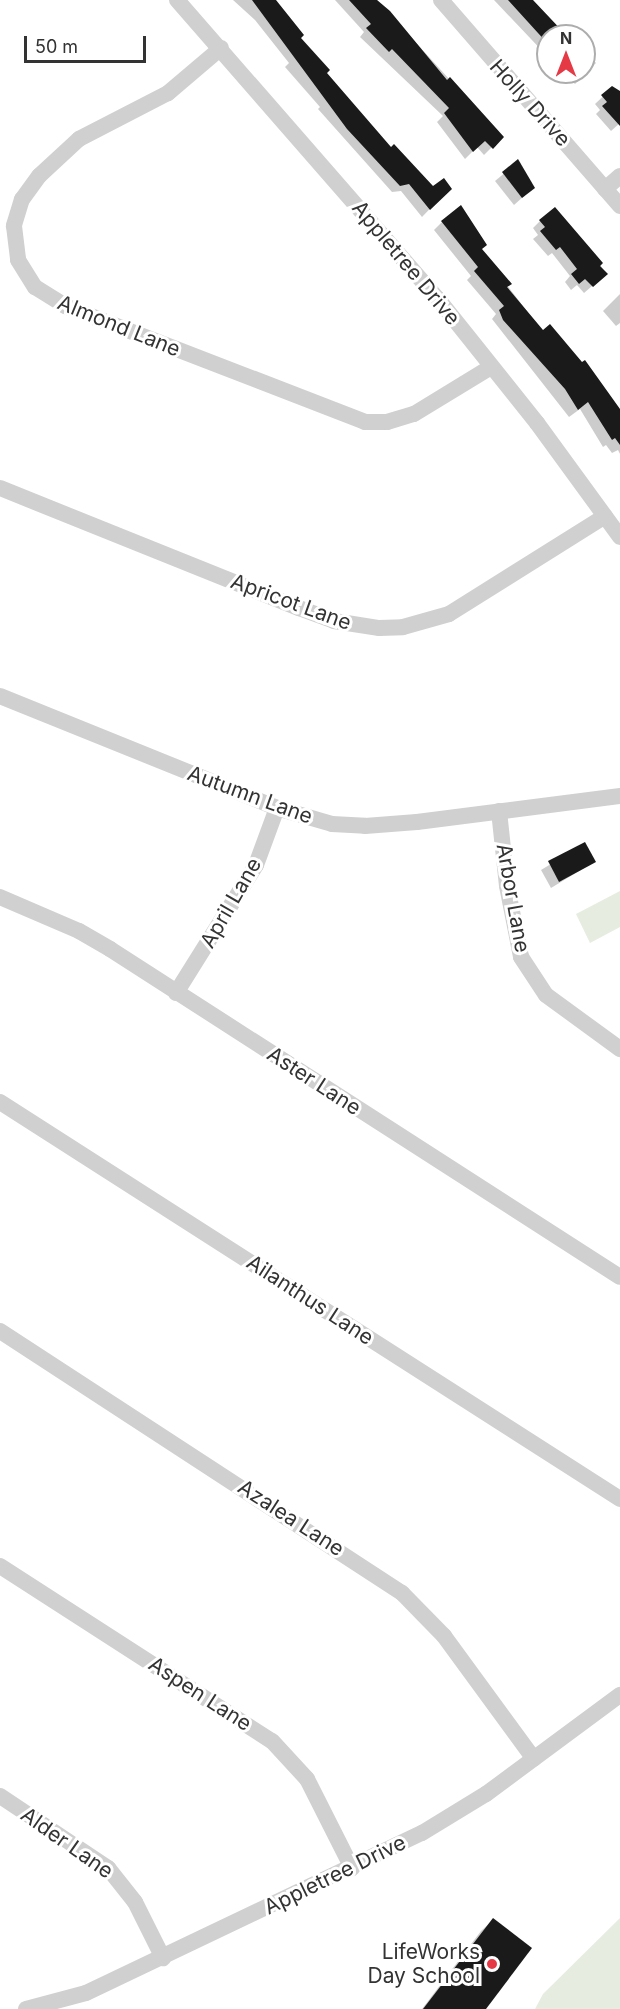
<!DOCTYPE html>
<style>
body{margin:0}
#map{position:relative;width:620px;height:2009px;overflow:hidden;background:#fff;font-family:Inter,sans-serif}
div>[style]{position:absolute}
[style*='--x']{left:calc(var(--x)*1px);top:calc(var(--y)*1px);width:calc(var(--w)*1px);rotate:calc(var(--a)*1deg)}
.green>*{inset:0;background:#e6ecdf}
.shadow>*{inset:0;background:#0003}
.building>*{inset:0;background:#1a1a1a}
.minor>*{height:16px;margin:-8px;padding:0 8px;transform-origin:8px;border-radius:8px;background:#d0d0d0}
.dots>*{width:16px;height:16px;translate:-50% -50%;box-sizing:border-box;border:3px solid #fff;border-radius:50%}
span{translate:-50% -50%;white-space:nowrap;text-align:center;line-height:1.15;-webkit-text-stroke:6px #fff;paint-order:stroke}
.street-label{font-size:21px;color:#333}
.poi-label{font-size:21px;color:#333}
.right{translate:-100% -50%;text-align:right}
.north{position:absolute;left:536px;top:24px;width:60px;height:60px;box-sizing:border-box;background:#fff;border:2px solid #adadad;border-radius:50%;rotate:0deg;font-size:16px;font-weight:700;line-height:24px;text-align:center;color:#333}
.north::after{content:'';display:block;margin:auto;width:21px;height:27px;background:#e63946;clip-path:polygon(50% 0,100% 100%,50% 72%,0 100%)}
.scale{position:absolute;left:24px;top:36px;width:122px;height:27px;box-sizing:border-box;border:3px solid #333;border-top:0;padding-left:8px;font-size:18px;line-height:21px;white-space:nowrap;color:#333;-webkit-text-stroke:4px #fff;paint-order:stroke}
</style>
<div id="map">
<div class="green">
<div style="clip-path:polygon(620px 891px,620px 927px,590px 943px,576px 914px)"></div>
<div style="clip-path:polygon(620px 1918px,620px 2009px,535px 2009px,543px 1994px)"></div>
</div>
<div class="shadow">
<div style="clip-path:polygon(233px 0,274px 0,325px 73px,391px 149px,433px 188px,450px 188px,422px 217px,401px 191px,392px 192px,318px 109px,320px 107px,285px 67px,289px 63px,255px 20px)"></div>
<div style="clip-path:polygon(335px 0,377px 0,502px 137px,484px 155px,477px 147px,465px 159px,437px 122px,443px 116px,360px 37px,364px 32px)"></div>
<div style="clip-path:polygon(494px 0,532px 0,565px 36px,548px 36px,548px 57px)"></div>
<div style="clip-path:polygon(584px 50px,596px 63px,575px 84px,563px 72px,584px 72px)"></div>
<div style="clip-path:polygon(612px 88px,620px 97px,620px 123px,611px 131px,596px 114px,600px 110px,595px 104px)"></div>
<div style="clip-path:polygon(518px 162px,533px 188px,514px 205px,495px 181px)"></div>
<div style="clip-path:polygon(540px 221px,589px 247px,606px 274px,584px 293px,577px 285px,571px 290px,565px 282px,570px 276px,552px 253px,548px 256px,533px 239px,538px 235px,533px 228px)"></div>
<div style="clip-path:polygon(442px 222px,480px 250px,543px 332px,620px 414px,620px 454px,618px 450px,612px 453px,606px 445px,603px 447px,580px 409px,569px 417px,492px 319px,496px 314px,467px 280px,471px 276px,434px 230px)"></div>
<div style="clip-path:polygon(620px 294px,620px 323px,616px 326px,603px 311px)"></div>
<div style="clip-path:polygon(584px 844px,594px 862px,551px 888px,541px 870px)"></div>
<div style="clip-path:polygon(493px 1920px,484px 2009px,422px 2009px,481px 1931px)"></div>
</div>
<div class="building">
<div style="clip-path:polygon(252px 0,276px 0,304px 35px,301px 38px,330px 70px,327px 73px,391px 147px,394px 144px,433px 186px,444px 178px,452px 189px,430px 210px,409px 184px,400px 186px,347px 129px)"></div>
<div style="clip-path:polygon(349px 0,377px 0,390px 11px,447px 80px,450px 77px,504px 137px,493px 149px,485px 141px,473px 152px,444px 113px,449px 108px,392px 49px,389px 52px,366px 28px,371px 24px)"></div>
<div style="clip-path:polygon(508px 0,533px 0,567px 36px,548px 36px,548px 44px)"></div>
<div style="clip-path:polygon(612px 86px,620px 91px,620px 126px,602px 106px,607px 102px,601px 95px)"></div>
<div style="clip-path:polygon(518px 159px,535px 188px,522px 198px,502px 172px)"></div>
<div style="clip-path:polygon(461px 205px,487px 245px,482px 249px,512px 284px,507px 287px,543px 330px,550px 324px,582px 362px,585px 360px,620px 409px,620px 445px,615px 438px,612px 440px,588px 402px,578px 410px,565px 389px,503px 320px,499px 310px,504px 306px,474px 271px,478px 267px,441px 221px)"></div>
<div style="clip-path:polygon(555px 207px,603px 263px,600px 266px,608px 274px,593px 287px,585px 279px,579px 284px,571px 274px,577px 269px,560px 247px,556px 250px,540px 231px,545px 227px,539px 220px)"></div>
<div style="clip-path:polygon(585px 842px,596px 862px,559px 882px,548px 861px)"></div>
<div style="clip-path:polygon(493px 1918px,532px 1948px,486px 2009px,423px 2009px)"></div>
</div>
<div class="minor">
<div style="--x:177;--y:0;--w:397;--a:48.9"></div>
<div style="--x:438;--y:299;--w:159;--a:51.4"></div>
<div style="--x:537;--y:423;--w:141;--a:53.9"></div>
<div style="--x:441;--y:0;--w:273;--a:49"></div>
<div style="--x:221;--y:48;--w:70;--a:139.7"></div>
<div style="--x:168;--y:93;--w:100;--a:152.7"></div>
<div style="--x:79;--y:139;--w:54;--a:137.2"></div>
<div style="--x:39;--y:176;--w:29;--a:126"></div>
<div style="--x:22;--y:199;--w:28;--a:107"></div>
<div style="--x:14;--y:226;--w:34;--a:83"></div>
<div style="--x:18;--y:260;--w:32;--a:58"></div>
<div style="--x:35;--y:287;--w:36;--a:32"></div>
<div style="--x:65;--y:306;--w:322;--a:21.1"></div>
<div style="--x:365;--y:422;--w:22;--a:0"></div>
<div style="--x:387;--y:422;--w:28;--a:-17"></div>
<div style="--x:414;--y:414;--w:90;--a:-31.4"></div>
<div style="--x:605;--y:189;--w:20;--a:-41"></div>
<div style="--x:0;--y:488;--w:322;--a:21.9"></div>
<div style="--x:299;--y:608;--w:37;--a:20"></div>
<div style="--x:334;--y:621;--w:46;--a:8.8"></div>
<div style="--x:379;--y:628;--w:24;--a:-2"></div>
<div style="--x:403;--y:627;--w:48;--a:-15.8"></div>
<div style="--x:449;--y:614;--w:184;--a:-32.1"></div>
<div style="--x:0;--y:696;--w:299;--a:22"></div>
<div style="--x:277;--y:808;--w:57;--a:16.2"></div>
<div style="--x:332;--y:824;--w:33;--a:3"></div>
<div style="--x:365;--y:826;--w:52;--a:-4.4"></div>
<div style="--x:417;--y:822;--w:205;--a:-7.3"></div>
<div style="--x:499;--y:811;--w:75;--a:83.9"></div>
<div style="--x:507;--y:886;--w:72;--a:78.8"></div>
<div style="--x:521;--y:957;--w:45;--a:56.7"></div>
<div style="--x:546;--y:995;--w:92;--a:36.1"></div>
<div style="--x:0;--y:897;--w:86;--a:23.3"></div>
<div style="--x:79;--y:931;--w:36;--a:30"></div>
<div style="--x:110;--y:949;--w:606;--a:32.75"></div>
<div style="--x:176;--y:993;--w:151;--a:-58"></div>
<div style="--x:256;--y:865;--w:61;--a:-69.8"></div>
<div style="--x:0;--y:1102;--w:736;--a:32.63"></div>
<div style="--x:0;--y:1331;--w:480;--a:33.1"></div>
<div style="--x:402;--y:1593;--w:60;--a:45.7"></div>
<div style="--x:444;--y:1636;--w:152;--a:53.8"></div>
<div style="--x:0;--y:1566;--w:323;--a:32.8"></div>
<div style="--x:272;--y:1741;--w:52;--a:47.4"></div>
<div style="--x:307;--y:1779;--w:100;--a:63.2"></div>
<div style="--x:0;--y:1796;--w:130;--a:33.7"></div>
<div style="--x:108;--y:1868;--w:43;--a:51.5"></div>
<div style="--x:135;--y:1902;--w:63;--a:63.4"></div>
<div style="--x:26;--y:2009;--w:62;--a:-14.9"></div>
<div style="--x:86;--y:1993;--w:372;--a:-25.5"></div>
<div style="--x:422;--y:1833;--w:75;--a:-31.4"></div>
<div style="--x:486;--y:1794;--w:167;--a:-36.5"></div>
</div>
<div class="dots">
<div style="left:492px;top:1964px;background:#e63946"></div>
</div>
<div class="street-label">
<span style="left:530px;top:103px;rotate:48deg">Holly Drive</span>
<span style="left:406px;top:263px;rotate:50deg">Appletree Drive</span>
<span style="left:119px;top:326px;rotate:22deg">Almond Lane</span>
<span style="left:291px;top:602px;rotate:20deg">Apricot Lane</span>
<span style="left:250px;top:795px;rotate:20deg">Autumn Lane</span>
<span style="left:513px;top:898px;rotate:80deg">Arbor Lane</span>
<span style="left:231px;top:903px;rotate:-60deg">April Lane</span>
<span style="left:314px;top:1081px;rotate:33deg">Aster Lane</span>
<span style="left:310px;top:1300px;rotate:33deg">Ailanthus Lane</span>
<span style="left:291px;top:1518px;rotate:33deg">Azalea Lane</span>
<span style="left:200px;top:1694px;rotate:33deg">Aspen Lane</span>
<span style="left:67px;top:1843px;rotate:35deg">Alder Lane</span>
<span style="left:335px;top:1875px;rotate:-26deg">Appletree Drive</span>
</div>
<div class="poi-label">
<span class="right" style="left:480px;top:1964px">LifeWorks<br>Day School</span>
</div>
<div class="north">N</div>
<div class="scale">50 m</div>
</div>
